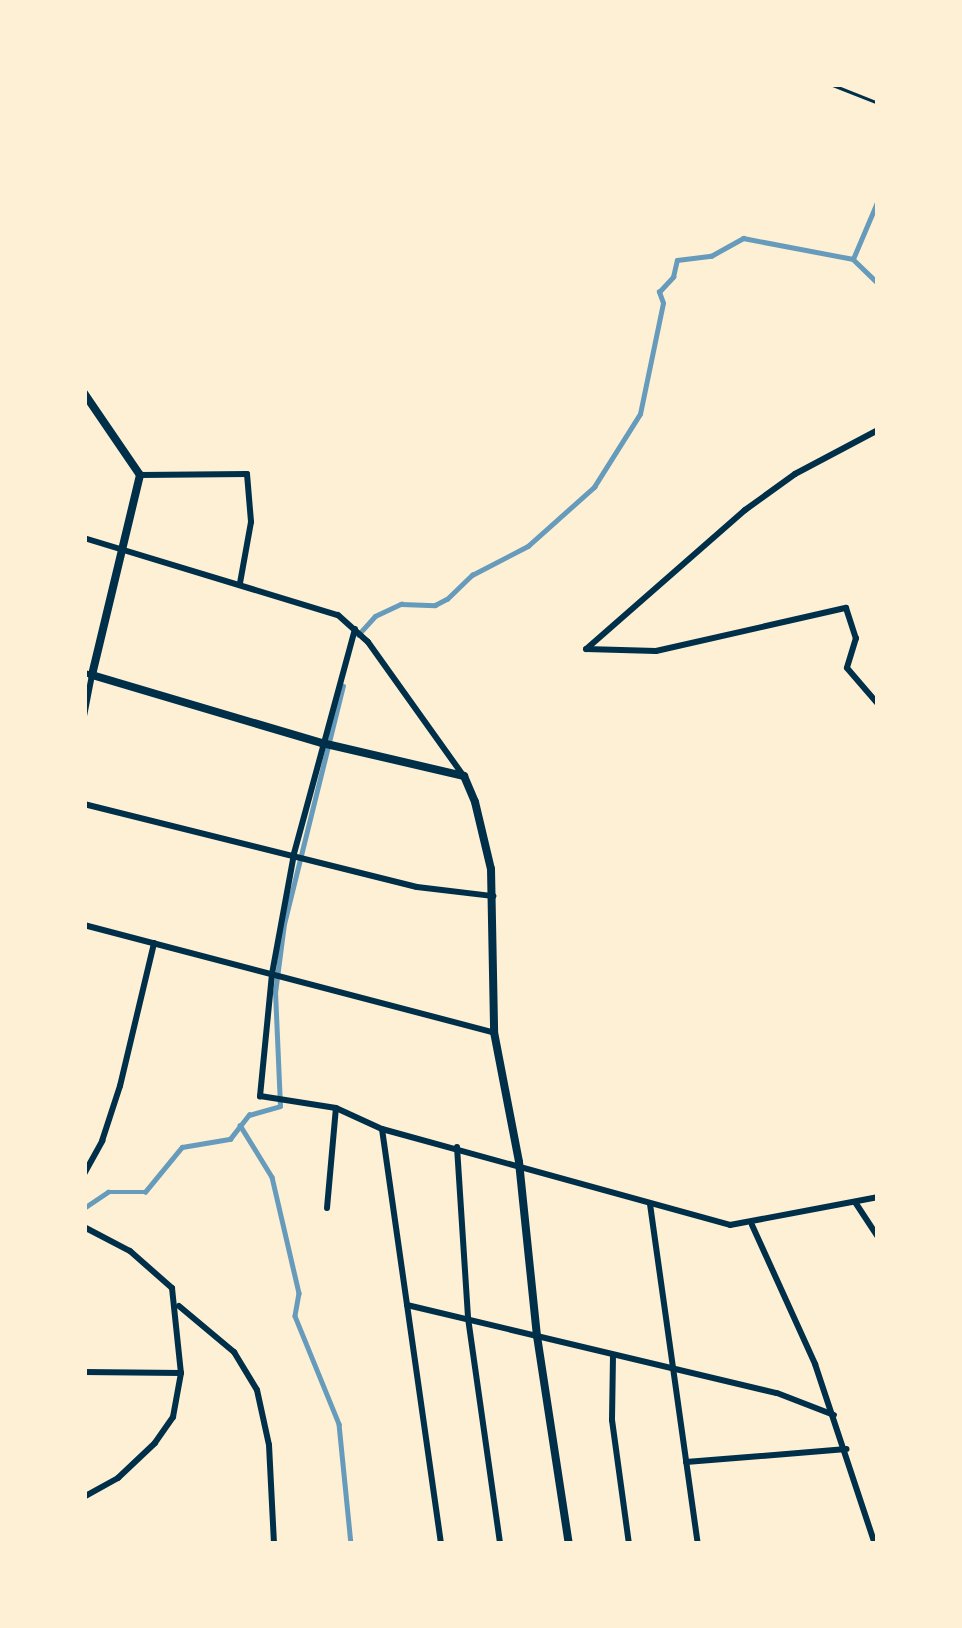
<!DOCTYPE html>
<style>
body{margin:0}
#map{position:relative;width:962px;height:1628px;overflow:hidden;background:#fdf0d5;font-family:"Fira Sans Condensed",sans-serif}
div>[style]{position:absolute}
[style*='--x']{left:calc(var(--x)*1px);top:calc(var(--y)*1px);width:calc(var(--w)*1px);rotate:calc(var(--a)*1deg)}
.stream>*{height:4.5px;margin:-2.25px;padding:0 2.25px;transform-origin:2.25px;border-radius:2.25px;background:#669bbc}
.path>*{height:3px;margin:-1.5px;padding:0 1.5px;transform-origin:1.5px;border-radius:1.5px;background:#003049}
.minor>*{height:6px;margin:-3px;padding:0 3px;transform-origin:3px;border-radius:3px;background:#003049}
.tertiary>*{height:8px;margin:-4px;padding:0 4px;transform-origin:4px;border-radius:4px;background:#003049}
span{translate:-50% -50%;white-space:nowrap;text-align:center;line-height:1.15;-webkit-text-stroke:10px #fdf0d5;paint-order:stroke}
.frame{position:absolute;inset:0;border:87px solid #fdf0d5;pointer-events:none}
</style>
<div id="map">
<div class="stream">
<div style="--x:853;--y:259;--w:64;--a:-67"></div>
<div style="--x:358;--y:635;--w:25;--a:-48"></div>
<div style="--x:375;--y:616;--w:29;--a:-25"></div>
<div style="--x:401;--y:604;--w:34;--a:2"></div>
<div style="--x:435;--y:605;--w:13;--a:-27"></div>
<div style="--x:447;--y:599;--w:35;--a:-44"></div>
<div style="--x:472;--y:575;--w:63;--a:-27.4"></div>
<div style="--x:528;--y:546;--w:89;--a:-41.8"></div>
<div style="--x:594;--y:487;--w:86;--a:-57.8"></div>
<div style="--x:640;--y:414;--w:113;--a:-78.3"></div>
<div style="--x:663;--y:303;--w:12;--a:-110"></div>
<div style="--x:659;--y:292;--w:21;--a:-47"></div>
<div style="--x:673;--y:277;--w:17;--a:-77"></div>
<div style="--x:677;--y:260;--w:34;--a:-7"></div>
<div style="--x:711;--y:256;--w:37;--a:-29"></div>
<div style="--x:743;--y:238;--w:112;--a:10.8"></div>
<div style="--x:853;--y:259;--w:35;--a:44"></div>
<div style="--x:240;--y:1125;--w:61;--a:58.4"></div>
<div style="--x:272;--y:1177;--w:119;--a:76.9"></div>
<div style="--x:299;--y:1293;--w:23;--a:100"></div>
<div style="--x:295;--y:1316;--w:117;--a:67.8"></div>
<div style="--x:339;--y:1424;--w:121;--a:84.3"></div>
<div style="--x:84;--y:1208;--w:29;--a:-34"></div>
<div style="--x:108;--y:1192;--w:37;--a:0"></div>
<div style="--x:145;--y:1192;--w:58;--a:-50.6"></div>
<div style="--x:182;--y:1147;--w:49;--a:-9.5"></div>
<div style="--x:230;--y:1139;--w:31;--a:-52"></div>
<div style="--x:249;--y:1115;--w:32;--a:-16"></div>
<div style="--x:280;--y:1106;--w:113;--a:-92.5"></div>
<div style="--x:275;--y:993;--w:70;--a:-82.6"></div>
<div style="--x:284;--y:924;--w:245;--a:-76.1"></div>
</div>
<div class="path">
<div style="--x:830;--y:84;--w:52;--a:21.6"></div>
</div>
<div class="minor">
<div style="--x:878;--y:430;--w:94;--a:152.1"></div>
<div style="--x:795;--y:474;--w:62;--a:144.2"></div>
<div style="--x:745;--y:510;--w:211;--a:138.8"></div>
<div style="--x:586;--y:649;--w:70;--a:1.6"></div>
<div style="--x:656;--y:651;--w:195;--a:-12.8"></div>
<div style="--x:846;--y:608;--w:32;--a:72"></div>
<div style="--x:856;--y:638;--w:31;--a:107"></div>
<div style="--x:847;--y:668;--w:48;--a:49.3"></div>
<div style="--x:140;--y:475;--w:107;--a:-0.5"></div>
<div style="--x:247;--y:474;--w:48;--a:85.2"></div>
<div style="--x:251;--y:522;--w:62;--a:100.2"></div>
<div style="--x:84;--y:538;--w:265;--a:16.9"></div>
<div style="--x:338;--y:615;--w:40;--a:42"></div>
<div style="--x:368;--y:642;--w:163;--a:54.5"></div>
<div style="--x:355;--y:629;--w:233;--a:105.2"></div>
<div style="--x:294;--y:854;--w:122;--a:100.4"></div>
<div style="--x:272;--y:974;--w:123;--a:95.6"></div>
<div style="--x:260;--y:1096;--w:77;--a:9"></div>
<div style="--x:336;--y:1108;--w:51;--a:24.5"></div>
<div style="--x:382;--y:1129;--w:361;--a:15.4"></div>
<div style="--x:730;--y:1225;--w:151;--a:-10.7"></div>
<div style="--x:84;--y:673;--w:8;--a:14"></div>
<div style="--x:92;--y:675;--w:42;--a:101"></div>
<div style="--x:84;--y:804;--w:343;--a:14"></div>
<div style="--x:417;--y:887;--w:77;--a:6.8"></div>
<div style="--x:84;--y:925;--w:423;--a:14.7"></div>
<div style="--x:382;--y:1129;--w:419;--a:81.9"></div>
<div style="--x:457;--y:1147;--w:171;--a:86.3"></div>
<div style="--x:468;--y:1318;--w:228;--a:81.9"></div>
<div style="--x:84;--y:1174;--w:38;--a:-61"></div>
<div style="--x:102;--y:1141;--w:58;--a:-71.9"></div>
<div style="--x:120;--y:1086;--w:147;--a:-76.6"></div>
<div style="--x:855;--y:1202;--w:42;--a:56.7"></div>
<div style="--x:650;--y:1204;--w:343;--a:82"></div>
<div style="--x:327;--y:1208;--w:100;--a:-84.9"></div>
<div style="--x:752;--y:1225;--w:153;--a:65.6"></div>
<div style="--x:815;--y:1364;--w:190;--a:71.6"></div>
<div style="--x:84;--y:1227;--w:52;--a:27.6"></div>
<div style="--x:130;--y:1251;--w:56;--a:41.4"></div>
<div style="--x:172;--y:1288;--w:85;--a:84"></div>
<div style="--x:181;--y:1373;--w:45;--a:100.3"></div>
<div style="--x:173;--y:1417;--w:32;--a:125"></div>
<div style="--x:155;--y:1443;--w:51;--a:136.6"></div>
<div style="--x:118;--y:1478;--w:39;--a:151"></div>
<div style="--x:407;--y:1305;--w:380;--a:13.4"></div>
<div style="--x:777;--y:1393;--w:61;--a:21.1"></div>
<div style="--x:179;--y:1306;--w:72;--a:39.9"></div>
<div style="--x:234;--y:1352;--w:44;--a:58.8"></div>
<div style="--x:257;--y:1390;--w:56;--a:77.7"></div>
<div style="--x:269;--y:1445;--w:99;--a:87.1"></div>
<div style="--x:613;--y:1356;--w:64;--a:90.9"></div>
<div style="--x:612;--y:1420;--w:125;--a:82.2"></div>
<div style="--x:84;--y:1372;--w:97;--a:0.6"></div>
<div style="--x:686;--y:1462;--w:161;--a:-4.6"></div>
</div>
<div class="tertiary">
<div style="--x:84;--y:393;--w:99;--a:55.7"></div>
<div style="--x:140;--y:475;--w:206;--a:103.5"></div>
<div style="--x:92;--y:675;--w:240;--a:16.5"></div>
<div style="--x:322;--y:743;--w:146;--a:13.1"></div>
<div style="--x:464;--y:776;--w:28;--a:67"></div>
<div style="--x:475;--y:802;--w:69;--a:76.6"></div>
<div style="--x:491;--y:869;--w:163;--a:88.9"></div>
<div style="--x:494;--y:1032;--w:132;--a:79.1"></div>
<div style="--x:519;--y:1162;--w:175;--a:84.1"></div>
<div style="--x:537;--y:1336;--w:210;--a:81.3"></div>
</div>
<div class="frame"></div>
</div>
